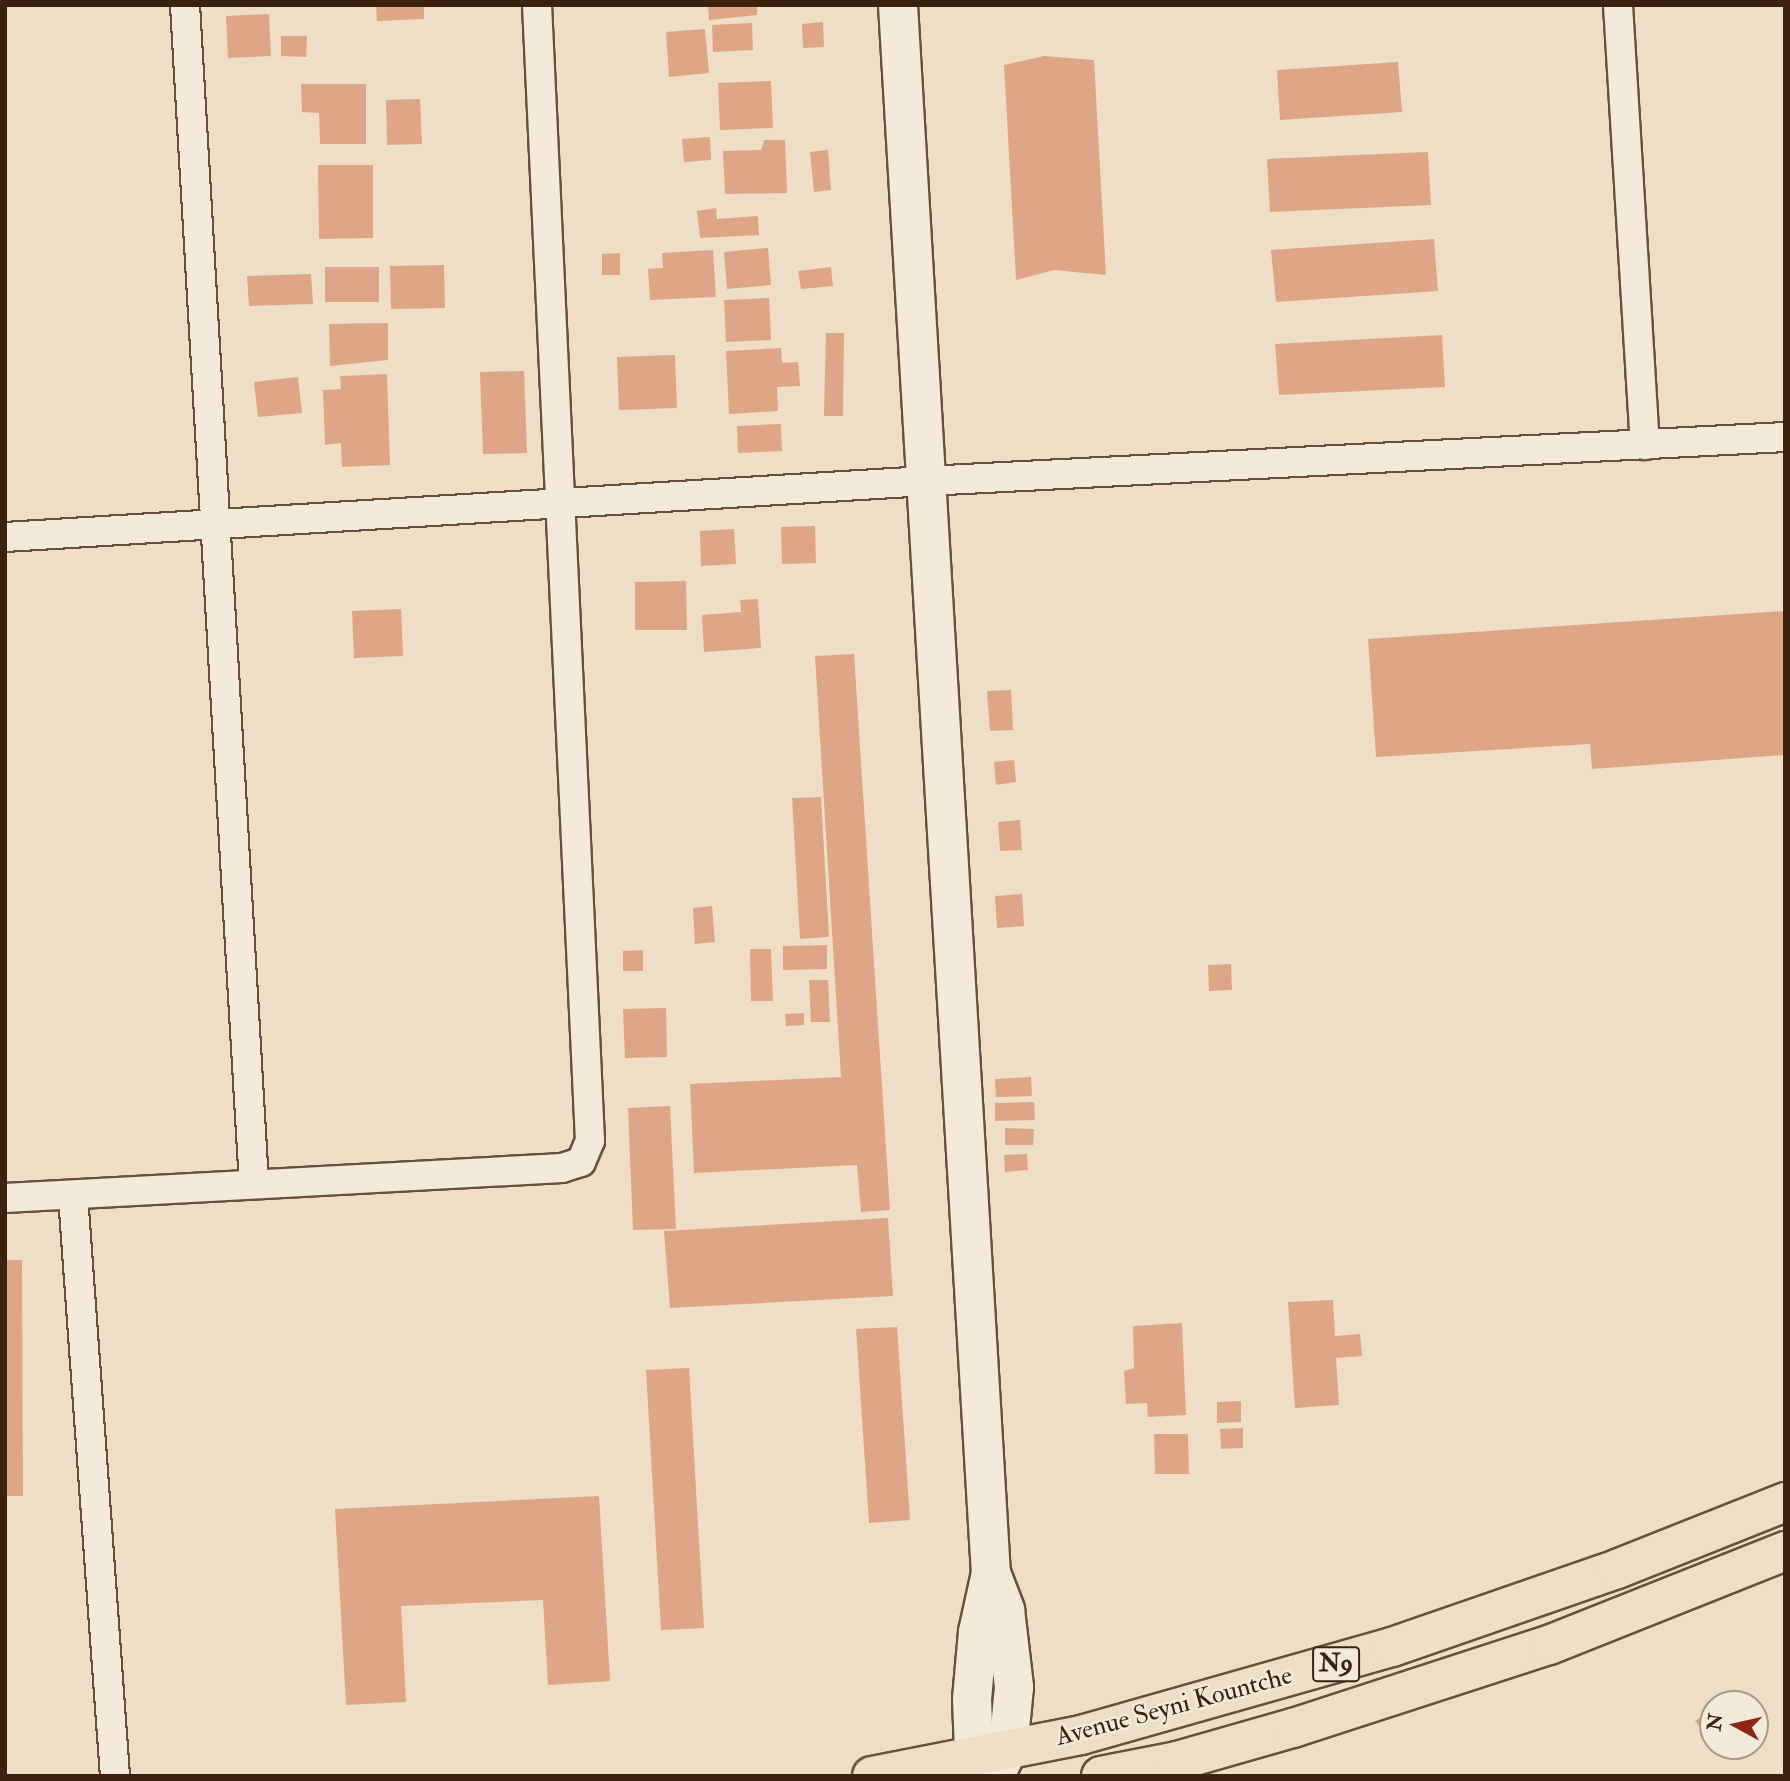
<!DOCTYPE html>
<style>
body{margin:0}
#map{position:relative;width:1790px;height:1781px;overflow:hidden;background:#eddec5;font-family:"IM FELL Double Pica",serif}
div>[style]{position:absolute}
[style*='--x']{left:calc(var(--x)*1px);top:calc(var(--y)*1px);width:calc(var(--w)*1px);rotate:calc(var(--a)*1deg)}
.building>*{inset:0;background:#dea687}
.roads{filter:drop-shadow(2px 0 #68503c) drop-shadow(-2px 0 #68503c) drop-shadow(0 2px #68503c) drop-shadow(0 -2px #68503c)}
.street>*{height:28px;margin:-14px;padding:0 14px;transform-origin:14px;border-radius:14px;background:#f3ead9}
.secondary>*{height:38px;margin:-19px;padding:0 19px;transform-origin:19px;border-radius:19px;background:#f3ead9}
.highway>*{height:38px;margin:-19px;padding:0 19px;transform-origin:19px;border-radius:19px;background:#eddec5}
span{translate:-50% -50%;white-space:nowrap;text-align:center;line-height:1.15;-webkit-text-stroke:5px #f3ead9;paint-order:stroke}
.shield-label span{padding:2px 5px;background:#f3ead9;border:2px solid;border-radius:5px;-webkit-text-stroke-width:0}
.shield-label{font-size:24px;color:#3b210e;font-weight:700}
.street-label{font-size:26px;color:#3b210e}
.frame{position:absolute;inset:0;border:7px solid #3b210e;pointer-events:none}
.north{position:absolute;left:1699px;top:1690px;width:70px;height:70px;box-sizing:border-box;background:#f3ead9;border:2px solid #a99a88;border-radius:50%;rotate:278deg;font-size:19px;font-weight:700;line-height:28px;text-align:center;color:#3b210e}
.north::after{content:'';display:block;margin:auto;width:24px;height:32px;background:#8f2418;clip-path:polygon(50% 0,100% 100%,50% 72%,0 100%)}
</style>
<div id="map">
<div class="building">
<div style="clip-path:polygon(376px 5px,424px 5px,424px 19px,377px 21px)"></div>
<div style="clip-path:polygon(708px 5px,757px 5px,757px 15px,709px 20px)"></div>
<div style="clip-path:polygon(269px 14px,271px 56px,228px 58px,226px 16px)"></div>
<div style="clip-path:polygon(823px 22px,824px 47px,803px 48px,802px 24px)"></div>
<div style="clip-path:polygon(752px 23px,753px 50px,713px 52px,712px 25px)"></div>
<div style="clip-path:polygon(705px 29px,709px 73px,669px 77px,666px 32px)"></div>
<div style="clip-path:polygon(281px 36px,307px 36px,306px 57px,281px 56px)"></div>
<div style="clip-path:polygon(1044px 56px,1094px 60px,1106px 275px,1054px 270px,1016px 280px,1004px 65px)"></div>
<div style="clip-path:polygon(1398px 62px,1402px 112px,1280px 120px,1277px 70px)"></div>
<div style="clip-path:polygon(771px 81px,773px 128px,720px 130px,718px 83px)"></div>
<div style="clip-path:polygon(301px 84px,366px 84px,366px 144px,320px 144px,319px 113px,302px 112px)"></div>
<div style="clip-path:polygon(420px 99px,422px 144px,387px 145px,386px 100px)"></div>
<div style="clip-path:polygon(710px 137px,711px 160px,684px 162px,682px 139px)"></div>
<div style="clip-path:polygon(764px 140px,785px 140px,787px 193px,725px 194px,723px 151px,761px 150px)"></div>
<div style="clip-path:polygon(828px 150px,831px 190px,814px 192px,810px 152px)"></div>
<div style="clip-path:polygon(1428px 152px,1431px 205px,1270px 212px,1267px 159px)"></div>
<div style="clip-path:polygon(318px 165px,373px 165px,373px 238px,319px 239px)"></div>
<div style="clip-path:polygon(716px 208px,717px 219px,758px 216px,759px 235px,700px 238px,697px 211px)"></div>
<div style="clip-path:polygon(1434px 239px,1438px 291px,1276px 302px,1271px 250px)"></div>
<div style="clip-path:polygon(768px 248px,771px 285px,727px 289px,724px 252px)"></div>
<div style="clip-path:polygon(713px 250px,716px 297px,650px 300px,648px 269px,663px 268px,662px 253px)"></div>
<div style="clip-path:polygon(620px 253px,620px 275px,602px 275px,602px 254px)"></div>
<div style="clip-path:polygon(444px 265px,445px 308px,391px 309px,390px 266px)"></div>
<div style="clip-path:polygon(325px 267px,379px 267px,379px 302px,325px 302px)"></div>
<div style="clip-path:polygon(831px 267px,833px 286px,801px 289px,798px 271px)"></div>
<div style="clip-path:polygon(311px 274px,313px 304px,249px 306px,247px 276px)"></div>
<div style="clip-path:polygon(769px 298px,771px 340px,726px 342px,724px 300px)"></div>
<div style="clip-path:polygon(388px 323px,388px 360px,330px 366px,329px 324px)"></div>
<div style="clip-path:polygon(826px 333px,844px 333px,843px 416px,824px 416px)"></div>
<div style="clip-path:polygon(1442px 335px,1445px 387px,1279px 395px,1275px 344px)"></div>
<div style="clip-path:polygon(781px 348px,782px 363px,798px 362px,800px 386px,777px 387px,778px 411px,729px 414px,726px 351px)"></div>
<div style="clip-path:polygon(675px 355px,677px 408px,619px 410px,617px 357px)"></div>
<div style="clip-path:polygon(524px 371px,527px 453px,483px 454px,480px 372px)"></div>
<div style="clip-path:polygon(387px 374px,390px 465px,342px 467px,341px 443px,325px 445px,323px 390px,341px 389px,340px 376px)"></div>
<div style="clip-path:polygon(298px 377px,302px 413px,258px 417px,254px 382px)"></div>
<div style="clip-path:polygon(781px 424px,782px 451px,738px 453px,737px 426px)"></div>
<div style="clip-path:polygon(815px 526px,816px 563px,782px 564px,781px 527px)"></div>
<div style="clip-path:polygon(734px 529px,736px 564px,701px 566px,700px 531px)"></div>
<div style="clip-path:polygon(686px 581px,687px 630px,635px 630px,635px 582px)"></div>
<div style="clip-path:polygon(758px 599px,761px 648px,704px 652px,702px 615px,741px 612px,740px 600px)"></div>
<div style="clip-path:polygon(401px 609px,403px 656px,354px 658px,352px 611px)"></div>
<div style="clip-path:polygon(1785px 611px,1785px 755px,1592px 769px,1590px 744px,1376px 757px,1368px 639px)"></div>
<div style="clip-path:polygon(854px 654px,890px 1210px,861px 1212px,857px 1165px,694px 1173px,690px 1084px,841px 1077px,815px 656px)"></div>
<div style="clip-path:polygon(1011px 690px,1013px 730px,990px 731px,987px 691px)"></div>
<div style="clip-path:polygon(1014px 760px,1016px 782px,996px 785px,994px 762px)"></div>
<div style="clip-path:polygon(821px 797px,829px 937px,800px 939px,792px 798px)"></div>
<div style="clip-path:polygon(1020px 820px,1022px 850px,1000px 851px,998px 822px)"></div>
<div style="clip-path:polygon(1022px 894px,1024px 926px,997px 928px,995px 896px)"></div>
<div style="clip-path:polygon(712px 906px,715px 942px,695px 944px,693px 908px)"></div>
<div style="clip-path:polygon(827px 945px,827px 969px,783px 970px,783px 946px)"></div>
<div style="clip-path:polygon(750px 949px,771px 949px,773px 1001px,751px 1001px)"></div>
<div style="clip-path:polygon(643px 950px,643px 971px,623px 971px,623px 951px)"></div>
<div style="clip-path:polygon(1231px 964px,1232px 990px,1209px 991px,1208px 965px)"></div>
<div style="clip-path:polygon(809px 980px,828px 980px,830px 1022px,811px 1022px)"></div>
<div style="clip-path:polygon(666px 1008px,667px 1057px,625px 1058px,623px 1009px)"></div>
<div style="clip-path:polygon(804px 1013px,804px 1025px,786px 1026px,785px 1014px)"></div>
<div style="clip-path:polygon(1031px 1077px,1032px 1096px,996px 1097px,995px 1079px)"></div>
<div style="clip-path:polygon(1034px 1102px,1035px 1120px,995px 1121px,995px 1103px)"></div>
<div style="clip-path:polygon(670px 1106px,676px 1229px,633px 1230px,628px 1108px)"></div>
<div style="clip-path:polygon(1005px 1128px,1034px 1129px,1033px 1145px,1005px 1145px)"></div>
<div style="clip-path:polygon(1027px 1154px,1028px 1170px,1005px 1172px,1004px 1155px)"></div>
<div style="clip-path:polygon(888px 1218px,893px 1296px,670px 1308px,664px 1231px)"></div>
<div style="clip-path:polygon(5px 1260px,22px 1260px,23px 1496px,5px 1496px)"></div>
<div style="clip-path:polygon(1333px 1300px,1335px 1336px,1360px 1334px,1362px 1356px,1336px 1358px,1339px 1405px,1295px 1408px,1288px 1302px)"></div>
<div style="clip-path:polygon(1182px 1323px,1186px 1415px,1148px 1417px,1147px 1403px,1126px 1404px,1124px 1371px,1134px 1368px,1133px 1326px)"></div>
<div style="clip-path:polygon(897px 1327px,910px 1520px,869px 1523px,856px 1329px)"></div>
<div style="clip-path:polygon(689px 1368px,704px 1628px,661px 1630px,646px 1370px)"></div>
<div style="clip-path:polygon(1241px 1401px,1241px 1422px,1217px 1423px,1217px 1402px)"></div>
<div style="clip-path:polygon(1243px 1428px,1243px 1448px,1221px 1449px,1220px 1429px)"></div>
<div style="clip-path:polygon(1154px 1434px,1188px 1434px,1189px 1474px,1155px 1474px)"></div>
<div style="clip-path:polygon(599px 1496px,610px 1681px,548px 1685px,543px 1600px,401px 1606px,406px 1702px,346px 1705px,335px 1509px)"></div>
<div style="clip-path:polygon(1713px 1709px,1713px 1729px,1705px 1735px,1695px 1721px)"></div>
</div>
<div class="roads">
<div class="street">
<div style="--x:185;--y:5;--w:1181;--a:86.65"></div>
<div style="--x:1618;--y:5;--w:441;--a:86.5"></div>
<div style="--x:5;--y:537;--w:923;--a:-3.48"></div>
<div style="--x:926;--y:481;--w:860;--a:-2.93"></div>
<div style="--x:73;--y:1196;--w:582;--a:85.86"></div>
<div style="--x:5;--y:1198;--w:558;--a:-3.08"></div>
<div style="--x:562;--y:1168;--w:20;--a:-18"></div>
<div style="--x:581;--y:1162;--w:23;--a:-67"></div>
<div style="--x:590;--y:1141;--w:1137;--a:-92.67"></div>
</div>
<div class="secondary">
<div style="--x:898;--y:5;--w:1571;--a:86.61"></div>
<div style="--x:991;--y:1573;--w:60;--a:102.4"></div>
<div style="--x:978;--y:1632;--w:67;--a:95.1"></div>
<div style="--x:972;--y:1699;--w:77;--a:87.8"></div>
<div style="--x:991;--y:1573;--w:40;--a:69"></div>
<div style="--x:1005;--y:1610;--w:78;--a:83.3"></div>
<div style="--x:1014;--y:1687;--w:62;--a:95.5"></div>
<div style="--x:1008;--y:1749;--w:30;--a:116"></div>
</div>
<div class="highway">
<div style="--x:872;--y:1776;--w:213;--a:-11.1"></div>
<div style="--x:1081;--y:1735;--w:323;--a:-15.8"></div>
<div style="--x:1392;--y:1647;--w:238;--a:-19.1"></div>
<div style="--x:1617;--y:1569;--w:181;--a:-21.7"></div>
<div style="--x:1101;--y:1776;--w:77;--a:-11.2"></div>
<div style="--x:1177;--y:1761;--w:121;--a:-15.9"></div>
<div style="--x:1293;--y:1728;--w:269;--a:-18"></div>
<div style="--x:1549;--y:1645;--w:254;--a:-21.7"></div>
</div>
</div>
<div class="shield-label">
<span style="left:1336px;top:1664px">N9</span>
</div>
<div class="street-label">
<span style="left:1174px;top:1707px;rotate:-15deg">Avenue Seyni Kountche</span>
</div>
<div class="frame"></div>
<div class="north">N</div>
</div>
